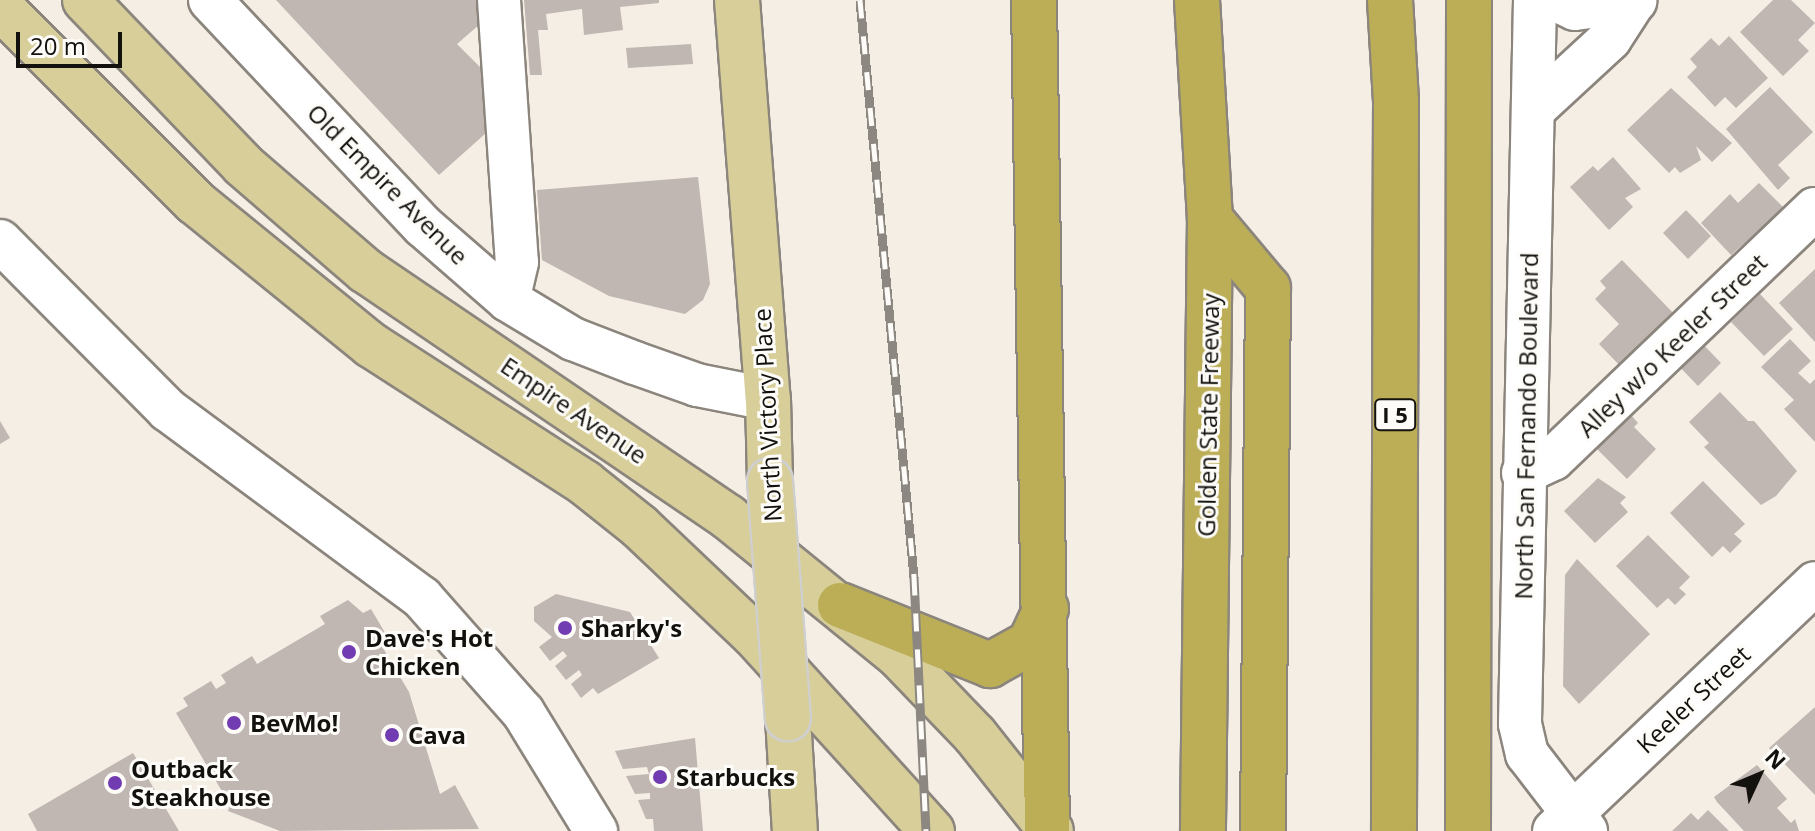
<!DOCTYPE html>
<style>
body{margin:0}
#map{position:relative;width:1815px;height:831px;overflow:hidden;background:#f4eee5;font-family:"Open Sans",sans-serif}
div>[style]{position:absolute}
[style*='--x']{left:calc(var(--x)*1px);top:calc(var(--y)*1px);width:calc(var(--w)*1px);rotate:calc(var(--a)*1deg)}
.building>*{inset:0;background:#c0b6b2}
.roads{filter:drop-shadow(2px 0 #8b857d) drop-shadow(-2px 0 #8b857d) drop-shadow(0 2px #8b857d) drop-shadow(0 -2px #8b857d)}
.minor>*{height:42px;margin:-21px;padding:0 21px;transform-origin:21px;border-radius:21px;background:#fff}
.major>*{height:44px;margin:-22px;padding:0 22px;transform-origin:22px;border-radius:22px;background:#d7ce9a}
.highway>*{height:44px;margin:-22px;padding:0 22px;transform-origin:22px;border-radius:22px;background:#bcae57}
.rail>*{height:9px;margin-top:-4.5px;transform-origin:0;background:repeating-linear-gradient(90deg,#fefcf8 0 18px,#8c8881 0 36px);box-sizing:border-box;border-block:2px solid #8c8881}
.bridges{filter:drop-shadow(2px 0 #d0cfcf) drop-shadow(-2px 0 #d0cfcf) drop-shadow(0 2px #d0cfcf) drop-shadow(0 -2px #d0cfcf)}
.major-bridge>*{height:44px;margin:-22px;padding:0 22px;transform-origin:22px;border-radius:22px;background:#d7ce9a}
.dots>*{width:22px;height:22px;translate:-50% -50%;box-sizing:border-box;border:4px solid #fefcf8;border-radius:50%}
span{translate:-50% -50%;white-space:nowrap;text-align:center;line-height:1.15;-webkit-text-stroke:6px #fefcf8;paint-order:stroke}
.shield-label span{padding:2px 6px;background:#fefcf8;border:2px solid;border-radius:6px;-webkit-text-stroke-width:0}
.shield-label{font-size:22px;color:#13110e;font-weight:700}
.street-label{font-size:24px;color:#13110e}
.poi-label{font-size:24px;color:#13110e;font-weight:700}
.left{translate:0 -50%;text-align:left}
.north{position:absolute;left:1719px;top:735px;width:80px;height:80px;-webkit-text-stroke:6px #fefcf8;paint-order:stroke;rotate:46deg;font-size:22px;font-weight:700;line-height:32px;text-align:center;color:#13110e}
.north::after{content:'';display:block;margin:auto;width:28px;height:36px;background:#13110e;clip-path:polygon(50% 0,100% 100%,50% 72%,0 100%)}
.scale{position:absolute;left:16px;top:32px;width:106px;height:36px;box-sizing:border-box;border:4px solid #13110e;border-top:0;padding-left:10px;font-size:24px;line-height:28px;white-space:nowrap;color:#13110e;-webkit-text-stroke:6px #fefcf8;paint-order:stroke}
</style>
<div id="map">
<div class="building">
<div style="clip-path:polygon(276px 0,486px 0,487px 18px,457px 44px,491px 78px,495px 125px,439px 175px)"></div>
<div style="clip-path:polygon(524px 0,659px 0,659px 3px,620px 7px,623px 30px,584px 35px,582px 9px,546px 14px,548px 30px,538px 30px,542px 75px,530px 75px)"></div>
<div style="clip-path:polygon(1773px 0,1791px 0,1815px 23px,1798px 40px,1809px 51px,1783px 76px,1740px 32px)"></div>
<div style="clip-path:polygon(1729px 36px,1768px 78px,1736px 108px,1725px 97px,1715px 107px,1687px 77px,1697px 67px,1690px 59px,1711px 38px,1719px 46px)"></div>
<div style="clip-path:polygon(691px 44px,693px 64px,628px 68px,626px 48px)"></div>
<div style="clip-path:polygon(1770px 87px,1813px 132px,1778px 165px,1790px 178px,1778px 190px,1726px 129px)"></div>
<div style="clip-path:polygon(1671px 88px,1732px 143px,1712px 162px,1696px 146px,1701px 160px,1680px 173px,1675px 167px,1669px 173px,1627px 130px)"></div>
<div style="clip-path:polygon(1613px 157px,1641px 189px,1625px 198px,1633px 207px,1609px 230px,1570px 187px,1593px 166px,1598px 171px)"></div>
<div style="clip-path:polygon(698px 177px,710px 284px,703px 300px,685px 314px,609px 296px,542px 260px,537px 190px)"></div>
<div style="clip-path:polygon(1759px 183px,1784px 208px,1731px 255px,1701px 223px,1730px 194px,1738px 203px)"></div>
<div style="clip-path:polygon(1686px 210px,1711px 236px,1688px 259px,1663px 233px)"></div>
<div style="clip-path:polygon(1622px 260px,1677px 317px,1624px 370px,1599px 344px,1619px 324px,1595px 299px,1606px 288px,1600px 281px)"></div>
<div style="clip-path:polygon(1815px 269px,1815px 342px,1779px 303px)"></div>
<div style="clip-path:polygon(1760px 294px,1793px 329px,1764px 356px,1731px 322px)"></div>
<div style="clip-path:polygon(1697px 338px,1721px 363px,1698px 386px,1673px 360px)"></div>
<div style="clip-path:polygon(1790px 339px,1811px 361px,1798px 373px,1810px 384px,1815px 379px,1815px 442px,1784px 409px,1794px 400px,1761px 367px)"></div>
<div style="clip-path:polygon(1720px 392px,1748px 421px,1754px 421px,1797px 471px,1776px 496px,1761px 505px,1704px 447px,1709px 443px,1689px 422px)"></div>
<div style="clip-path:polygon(1632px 416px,1638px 423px,1634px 427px,1656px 449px,1627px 479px,1596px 448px)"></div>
<div style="clip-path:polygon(0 421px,10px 438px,0 444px)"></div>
<div style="clip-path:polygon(1598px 478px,1626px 497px,1620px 503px,1628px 512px,1595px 543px,1564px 511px)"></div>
<div style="clip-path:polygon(1703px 481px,1745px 524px,1734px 534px,1742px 541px,1730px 553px,1723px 546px,1712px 557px,1670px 513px)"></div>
<div style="clip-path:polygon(1648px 535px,1690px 577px,1679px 588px,1686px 594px,1675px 605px,1668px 598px,1657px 608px,1616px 566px)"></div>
<div style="clip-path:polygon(1577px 559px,1650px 634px,1579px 704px,1563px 686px,1565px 575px)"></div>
<div style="clip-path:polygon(556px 594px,630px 612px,659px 658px,598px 694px,593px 688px,581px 698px,571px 684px,582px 675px,579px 670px,566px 680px,555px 666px,567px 656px,563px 651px,550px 661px,539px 647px,552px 637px,534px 621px,534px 607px)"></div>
<div style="clip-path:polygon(348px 600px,363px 613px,371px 609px,391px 643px,383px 648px,409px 692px,440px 794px,455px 785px,479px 829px,280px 831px,228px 811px,230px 805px,176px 713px,188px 706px,183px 698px,211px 681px,216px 689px,226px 683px,221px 675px,252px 656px,257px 664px,325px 624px,320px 616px)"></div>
<div style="clip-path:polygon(1815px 707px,1815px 795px,1769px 748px)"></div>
<div style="clip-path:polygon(695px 738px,703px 831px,654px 831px,653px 819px,646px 819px,638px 800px,650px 799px,650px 793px,635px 794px,626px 776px,649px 774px,647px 767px,623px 769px,615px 751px)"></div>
<div style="clip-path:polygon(133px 753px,179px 831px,37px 831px,28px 814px)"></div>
<div style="clip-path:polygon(1757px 765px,1787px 799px,1777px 808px,1791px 823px,1795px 819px,1799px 831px,1744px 831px,1717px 802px,1714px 797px)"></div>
<div style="clip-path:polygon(1708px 810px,1729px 831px,1672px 831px,1691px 813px,1698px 820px)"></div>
</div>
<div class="roads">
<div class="minor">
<div style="--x:210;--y:0;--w:311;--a:46.7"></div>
<div style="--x:423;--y:226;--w:113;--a:41"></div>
<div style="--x:508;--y:300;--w:76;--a:31"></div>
<div style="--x:573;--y:339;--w:66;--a:21.2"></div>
<div style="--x:635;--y:363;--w:66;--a:19.5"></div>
<div style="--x:697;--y:385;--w:72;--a:11.2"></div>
<div style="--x:499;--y:0;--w:263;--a:86.1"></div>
<div style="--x:517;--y:262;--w:39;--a:103"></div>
<div style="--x:1535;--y:0;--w:724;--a:91.19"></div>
<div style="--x:1520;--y:724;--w:31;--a:77"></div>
<div style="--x:1527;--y:754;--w:97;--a:52.5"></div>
<div style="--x:1556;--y:0;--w:21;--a:25"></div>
<div style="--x:1575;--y:9;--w:61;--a:-7.6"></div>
<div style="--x:1533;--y:110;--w:105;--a:-42.7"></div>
<div style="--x:1610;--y:39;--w:46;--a:-57.3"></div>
<div style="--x:0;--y:241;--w:238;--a:45.2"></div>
<div style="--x:168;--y:410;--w:316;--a:36.5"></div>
<div style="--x:422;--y:598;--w:152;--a:48.5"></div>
<div style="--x:523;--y:712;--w:140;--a:58.5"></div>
<div style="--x:1523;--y:473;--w:33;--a:-25"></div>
<div style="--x:1553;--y:459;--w:362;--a:-43.7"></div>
<div style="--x:1554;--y:831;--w:360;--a:-43.5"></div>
</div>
<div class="major">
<div style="--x:85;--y:0;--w:228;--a:46.2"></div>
<div style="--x:243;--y:165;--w:162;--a:40.8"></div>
<div style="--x:366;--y:271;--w:438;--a:34.2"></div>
<div style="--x:728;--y:517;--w:219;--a:39.1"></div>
<div style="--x:898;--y:655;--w:111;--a:46.1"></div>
<div style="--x:975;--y:735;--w:122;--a:51.6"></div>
<div style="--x:737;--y:0;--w:400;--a:85.6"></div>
<div style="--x:768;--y:399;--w:82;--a:88.6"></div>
<div style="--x:0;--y:7;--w:276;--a:45"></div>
<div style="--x:195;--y:202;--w:227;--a:39.1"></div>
<div style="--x:371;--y:345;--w:255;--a:32.8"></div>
<div style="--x:585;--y:483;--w:69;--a:38.5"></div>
<div style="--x:639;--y:526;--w:158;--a:43.5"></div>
<div style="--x:754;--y:635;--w:265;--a:47.8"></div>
<div style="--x:788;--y:718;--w:113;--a:86.5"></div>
</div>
<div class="highway">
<div style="--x:1034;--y:0;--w:831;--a:89.1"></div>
<div style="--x:1197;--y:0;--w:219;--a:86.6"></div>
<div style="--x:1210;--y:219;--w:612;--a:90.66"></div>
<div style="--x:1390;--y:0;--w:102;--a:86.6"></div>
<div style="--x:1396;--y:102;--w:729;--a:90.16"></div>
<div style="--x:1210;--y:219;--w:90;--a:50"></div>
<div style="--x:1268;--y:288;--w:543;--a:90.53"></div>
<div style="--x:840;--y:605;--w:162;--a:21.8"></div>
<div style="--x:990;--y:665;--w:46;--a:-28.8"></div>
<div style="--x:1030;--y:643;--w:38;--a:-65"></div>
<div style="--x:1468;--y:831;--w:831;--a:-89.93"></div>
</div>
</div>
<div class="rail">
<div style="--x:860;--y:0;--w:580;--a:84.65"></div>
<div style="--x:914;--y:577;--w:254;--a:87.3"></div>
</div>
<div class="bridges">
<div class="major-bridge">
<div style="--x:770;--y:481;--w:238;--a:85.7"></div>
</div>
</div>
<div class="dots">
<div style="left:565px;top:628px;background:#713bb1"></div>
<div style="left:349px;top:652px;background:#713bb1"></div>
<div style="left:234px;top:723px;background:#713bb1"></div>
<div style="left:392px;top:735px;background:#713bb1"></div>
<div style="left:660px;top:777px;background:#713bb1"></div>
<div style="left:115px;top:783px;background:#713bb1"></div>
</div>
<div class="shield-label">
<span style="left:1395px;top:415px">I 5</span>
</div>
<div class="street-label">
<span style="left:388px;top:184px;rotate:45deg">Old Empire Avenue</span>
<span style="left:1672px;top:345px;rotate:-44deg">Alley w/o Keeler Street</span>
<span style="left:574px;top:410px;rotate:34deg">Empire Avenue</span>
<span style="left:767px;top:415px;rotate:-93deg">North Victory Place</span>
<span style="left:1208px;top:415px;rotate:-89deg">Golden State Freeway</span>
<span style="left:1526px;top:426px;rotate:-89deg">North San Fernando Boulevard</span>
<span style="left:1693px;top:699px;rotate:-43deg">Keeler Street</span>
</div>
<div class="poi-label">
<span class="left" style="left:581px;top:628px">Sharky's</span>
<span class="left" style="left:365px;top:652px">Dave's Hot<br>Chicken</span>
<span class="left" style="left:250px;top:723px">BevMo!</span>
<span class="left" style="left:408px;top:735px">Cava</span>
<span class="left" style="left:131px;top:783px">Outback<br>Steakhouse</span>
<span class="left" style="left:676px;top:777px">Starbucks</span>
</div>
<div class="north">N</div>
<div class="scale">20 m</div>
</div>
